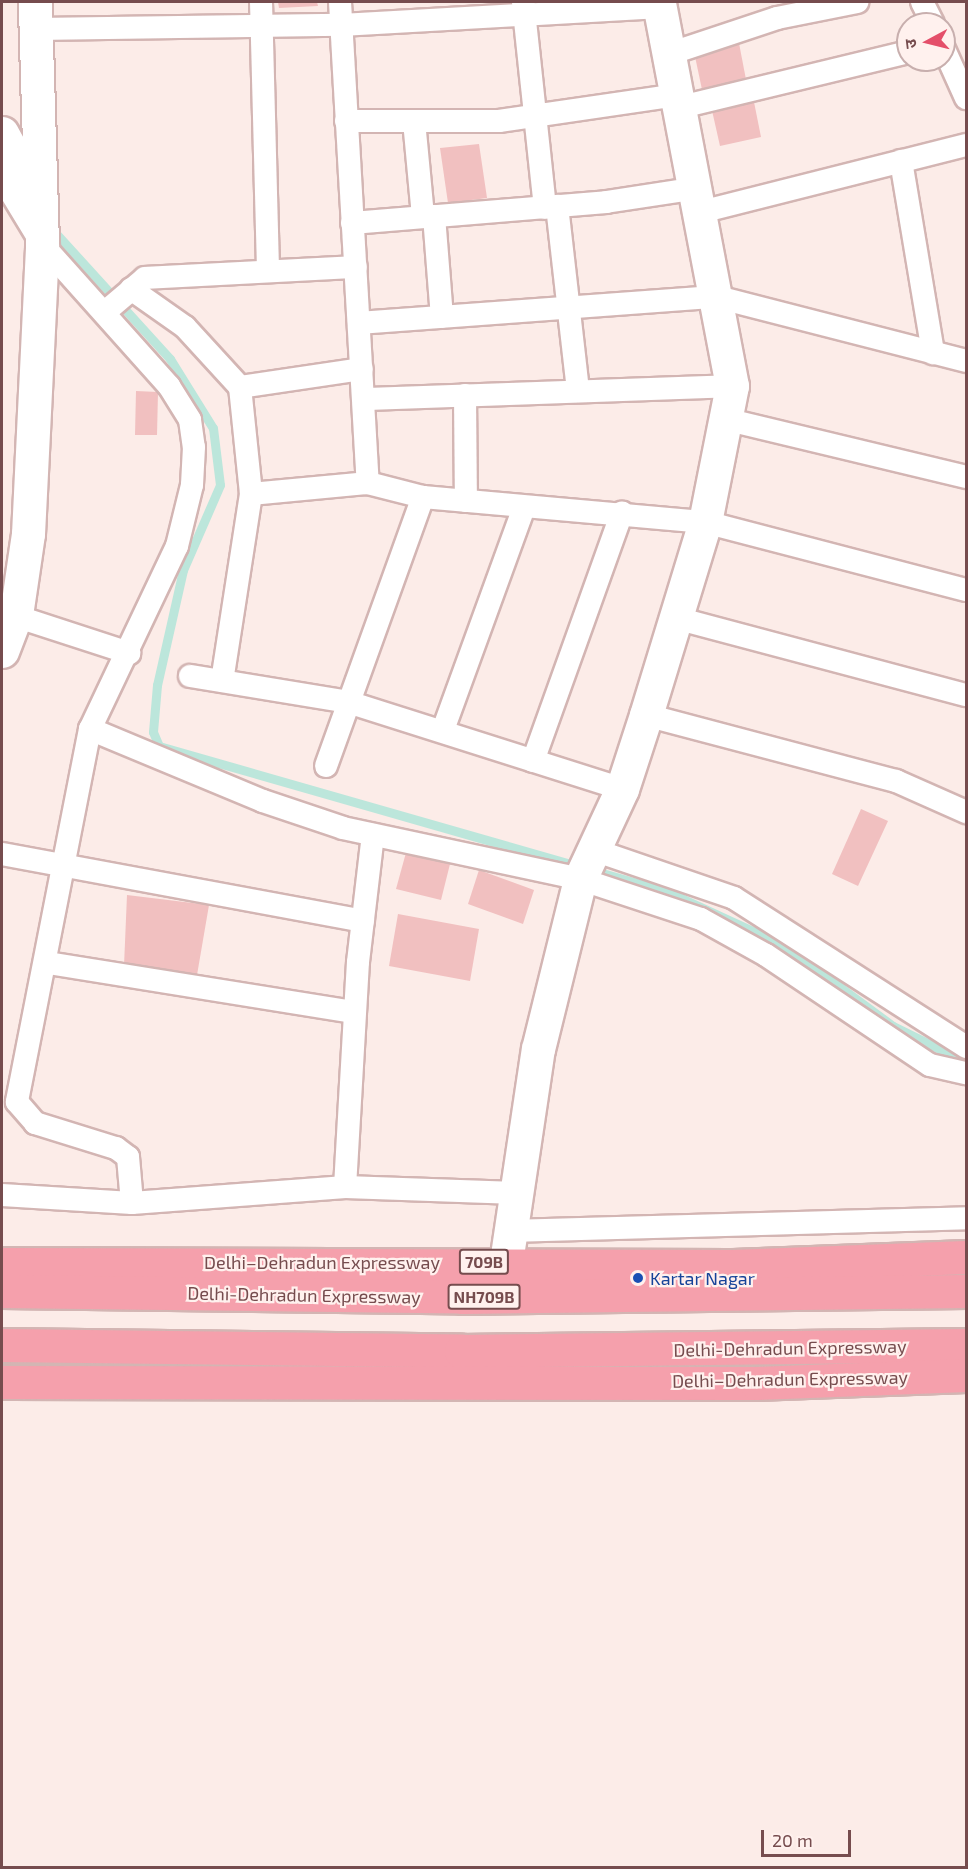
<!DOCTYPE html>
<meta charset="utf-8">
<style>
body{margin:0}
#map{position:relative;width:968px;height:1869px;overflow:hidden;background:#fcece8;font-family:"Exo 2","Noto Sans Devanagari",sans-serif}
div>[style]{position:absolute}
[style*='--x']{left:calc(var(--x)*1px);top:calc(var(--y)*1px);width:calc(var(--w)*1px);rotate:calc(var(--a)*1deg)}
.stream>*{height:9px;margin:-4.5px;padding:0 4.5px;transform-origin:4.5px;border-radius:4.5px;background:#bce6db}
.building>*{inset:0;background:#f1c0c0}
.roads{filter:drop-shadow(2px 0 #d3b5b3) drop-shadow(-2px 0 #d3b5b3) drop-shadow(0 2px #d3b5b3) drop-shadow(0 -2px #d3b5b3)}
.street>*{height:22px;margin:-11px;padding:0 11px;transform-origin:11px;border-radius:11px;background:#fff}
.secondary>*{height:33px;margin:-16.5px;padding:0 16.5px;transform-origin:16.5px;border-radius:16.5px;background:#fff}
.highway>*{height:33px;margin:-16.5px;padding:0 16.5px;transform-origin:16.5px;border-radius:16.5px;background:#f5a0ac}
.dots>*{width:16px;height:16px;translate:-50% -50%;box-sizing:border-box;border:3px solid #fff1ee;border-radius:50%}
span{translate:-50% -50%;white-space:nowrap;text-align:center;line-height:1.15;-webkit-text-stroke:4.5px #fff1ee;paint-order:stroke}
.shield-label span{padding:2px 4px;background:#fff1ee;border:2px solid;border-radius:4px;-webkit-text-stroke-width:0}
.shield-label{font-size:16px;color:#764c4e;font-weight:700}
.street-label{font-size:18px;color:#764c4e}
.transit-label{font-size:18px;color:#164399}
.left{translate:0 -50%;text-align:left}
.frame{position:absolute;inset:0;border:3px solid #764c4e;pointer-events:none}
.north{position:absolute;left:896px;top:12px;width:60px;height:60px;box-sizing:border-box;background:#fff1ee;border:2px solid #c8afae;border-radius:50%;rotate:263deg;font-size:16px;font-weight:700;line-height:24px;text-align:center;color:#764c4e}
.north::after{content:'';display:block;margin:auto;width:21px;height:27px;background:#e44f6a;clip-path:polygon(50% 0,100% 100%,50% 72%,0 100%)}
.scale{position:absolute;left:761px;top:1830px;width:90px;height:27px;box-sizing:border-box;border:3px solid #764c4e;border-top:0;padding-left:8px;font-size:18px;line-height:21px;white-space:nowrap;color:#764c4e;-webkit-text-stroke:4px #fff1ee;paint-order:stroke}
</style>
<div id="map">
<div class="stream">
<div style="--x:51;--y:228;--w:177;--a:47.7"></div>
<div style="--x:170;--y:359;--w:81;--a:58.1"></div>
<div style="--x:213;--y:428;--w:57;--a:83"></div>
<div style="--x:220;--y:485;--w:93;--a:113.5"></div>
<div style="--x:183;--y:570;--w:118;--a:102.7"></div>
<div style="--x:157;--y:685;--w:47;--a:94.9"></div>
<div style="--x:153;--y:732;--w:15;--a:67"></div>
<div style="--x:159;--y:746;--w:530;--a:16"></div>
<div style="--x:668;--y:892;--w:127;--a:24.7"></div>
<div style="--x:783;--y:945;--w:137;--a:36.4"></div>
<div style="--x:893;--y:1026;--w:81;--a:26.3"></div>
</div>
<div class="building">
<div style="clip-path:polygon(278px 2px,317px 2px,318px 6px,279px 8px)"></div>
<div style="clip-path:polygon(738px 38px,748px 90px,704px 99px,693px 47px)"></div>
<div style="clip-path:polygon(753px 97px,761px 137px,720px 146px,711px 106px)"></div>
<div style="clip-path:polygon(479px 144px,487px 198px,448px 203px,440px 148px)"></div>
<div style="clip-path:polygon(136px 391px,158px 392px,157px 435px,135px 435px)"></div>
<div style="clip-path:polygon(861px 809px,888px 821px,858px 886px,832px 874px)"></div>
<div style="clip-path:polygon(407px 849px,451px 860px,441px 900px,396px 889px)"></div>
<div style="clip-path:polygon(479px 870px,534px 890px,523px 924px,468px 904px)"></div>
<div style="clip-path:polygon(127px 895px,209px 905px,197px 975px,124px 966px)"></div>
<div style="clip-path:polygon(398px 914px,479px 929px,470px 981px,389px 966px)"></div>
</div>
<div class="roads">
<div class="street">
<div style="--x:261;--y:2;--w:269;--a:88.5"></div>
<div style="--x:340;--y:2;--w:482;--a:86.7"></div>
<div style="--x:368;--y:483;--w:57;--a:14.3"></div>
<div style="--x:423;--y:497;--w:283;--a:5.1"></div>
<div style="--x:705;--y:522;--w:270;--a:14.6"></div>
<div style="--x:523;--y:2;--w:207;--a:83.9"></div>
<div style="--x:922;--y:2;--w:25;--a:63"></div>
<div style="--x:36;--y:29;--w:305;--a:-0.8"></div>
<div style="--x:341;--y:25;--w:320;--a:-3.2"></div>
<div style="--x:944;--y:49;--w:54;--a:65.8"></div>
<div style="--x:669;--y:54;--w:114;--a:-18.4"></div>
<div style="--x:777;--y:18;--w:82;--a:-11.3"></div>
<div style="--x:681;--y:107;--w:234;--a:-13.6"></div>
<div style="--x:346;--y:121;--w:153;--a:0"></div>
<div style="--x:499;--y:121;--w:181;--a:-8.3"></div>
<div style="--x:414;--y:121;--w:96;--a:84.6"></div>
<div style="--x:901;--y:161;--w:195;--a:80.5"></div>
<div style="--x:2;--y:178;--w:77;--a:58.8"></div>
<div style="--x:42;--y:244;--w:191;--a:48.2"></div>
<div style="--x:169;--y:386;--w:40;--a:58"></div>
<div style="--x:190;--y:420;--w:27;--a:82"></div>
<div style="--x:194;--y:447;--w:38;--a:93"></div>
<div style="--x:192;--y:485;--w:63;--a:103.8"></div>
<div style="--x:177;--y:546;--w:203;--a:115.4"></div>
<div style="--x:90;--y:729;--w:380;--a:101.1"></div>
<div style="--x:17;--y:1102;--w:28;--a:49"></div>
<div style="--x:35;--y:1123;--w:85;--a:17.2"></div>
<div style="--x:116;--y:1148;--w:15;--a:37"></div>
<div style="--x:128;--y:1157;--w:46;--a:85"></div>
<div style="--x:557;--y:206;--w:186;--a:83.5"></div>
<div style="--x:701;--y:212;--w:273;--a:-14.2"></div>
<div style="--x:434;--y:216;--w:101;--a:85.5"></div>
<div style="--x:352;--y:223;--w:255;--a:-4.7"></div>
<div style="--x:606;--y:202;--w:92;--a:-8.7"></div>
<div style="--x:131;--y:289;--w:66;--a:35.1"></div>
<div style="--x:185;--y:327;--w:81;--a:47.5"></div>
<div style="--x:240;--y:387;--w:108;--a:84.1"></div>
<div style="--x:251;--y:494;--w:189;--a:98.8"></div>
<div style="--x:105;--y:312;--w:52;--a:-40.4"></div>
<div style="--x:145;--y:278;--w:211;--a:-3"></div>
<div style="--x:359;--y:323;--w:359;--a:-4.2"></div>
<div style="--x:717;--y:297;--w:257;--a:14.4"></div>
<div style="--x:240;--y:387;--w:123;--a:-8.4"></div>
<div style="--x:465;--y:395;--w:106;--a:89.5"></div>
<div style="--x:364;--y:399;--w:368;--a:-2"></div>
<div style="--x:725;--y:419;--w:248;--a:13.5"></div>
<div style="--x:251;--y:494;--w:118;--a:-5.4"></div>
<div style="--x:3;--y:612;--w:133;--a:18"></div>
<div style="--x:676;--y:618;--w:300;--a:14.9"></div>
<div style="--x:190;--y:676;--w:160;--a:9.3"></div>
<div style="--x:348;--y:702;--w:287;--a:17.6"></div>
<div style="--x:646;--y:715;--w:259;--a:14.8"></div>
<div style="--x:896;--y:781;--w:77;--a:23.9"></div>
<div style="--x:90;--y:729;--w:187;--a:22.6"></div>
<div style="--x:263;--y:801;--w:84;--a:18.6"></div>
<div style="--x:343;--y:828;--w:242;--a:12.1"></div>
<div style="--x:580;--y:879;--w:127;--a:18.3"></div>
<div style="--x:701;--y:919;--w:74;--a:29"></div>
<div style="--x:766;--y:955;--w:197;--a:33.9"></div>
<div style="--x:930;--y:1065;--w:37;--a:13"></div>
<div style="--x:443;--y:730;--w:237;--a:-70"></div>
<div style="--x:533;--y:761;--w:264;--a:-70.3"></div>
<div style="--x:326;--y:766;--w:286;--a:-70.2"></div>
<div style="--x:594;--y:850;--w:148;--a:18.9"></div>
<div style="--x:734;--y:898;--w:276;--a:32.7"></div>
<div style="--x:2;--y:854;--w:367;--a:10.5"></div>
<div style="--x:48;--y:963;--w:310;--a:9.1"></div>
<div style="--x:345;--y:1187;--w:225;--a:-86.7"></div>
<div style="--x:358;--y:962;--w:128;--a:-83.3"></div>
<div style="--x:2;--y:1195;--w:130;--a:3.5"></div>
<div style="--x:132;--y:1203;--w:214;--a:-4.3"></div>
<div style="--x:345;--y:1187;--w:172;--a:2"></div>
<div style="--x:511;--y:1231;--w:455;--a:-1.6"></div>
</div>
<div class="secondary">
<div style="--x:2;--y:133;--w:80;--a:61.5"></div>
<div style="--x:2;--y:651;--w:39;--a:-69"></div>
<div style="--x:16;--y:615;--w:82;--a:-81.6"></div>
<div style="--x:28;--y:534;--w:290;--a:-87.2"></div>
<div style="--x:42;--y:244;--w:242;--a:-91.7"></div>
<div style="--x:506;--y:1262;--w:215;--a:-81.5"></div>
<div style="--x:538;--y:1049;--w:175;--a:-76.1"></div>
<div style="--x:580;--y:879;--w:99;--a:-65"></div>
<div style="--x:622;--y:789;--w:78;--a:-72"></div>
<div style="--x:646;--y:715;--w:202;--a:-73"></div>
<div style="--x:705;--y:522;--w:139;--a:-78.8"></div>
<div style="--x:732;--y:386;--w:391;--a:-100.8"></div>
</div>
<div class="highway">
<div style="--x:2;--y:1264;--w:731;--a:0.16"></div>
<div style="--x:733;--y:1266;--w:233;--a:-2.2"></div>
<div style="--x:2;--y:1291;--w:460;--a:0.7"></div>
<div style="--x:462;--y:1297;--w:504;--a:-0.68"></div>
<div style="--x:2;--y:1345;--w:459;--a:0.7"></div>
<div style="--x:461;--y:1351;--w:505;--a:-0.68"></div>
<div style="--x:2;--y:1382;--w:754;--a:0.08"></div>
<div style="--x:756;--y:1383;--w:210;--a:-2.2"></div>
</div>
</div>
<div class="dots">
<div style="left:638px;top:1278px;background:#1a4fb4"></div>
</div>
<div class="shield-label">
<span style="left:484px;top:1262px">709B</span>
<span style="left:484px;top:1297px">NH709B</span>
</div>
<div class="street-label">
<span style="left:322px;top:1262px">Delhi–Dehradun Expressway</span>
<span style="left:304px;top:1295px;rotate:1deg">Delhi-Dehradun Expressway</span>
<span style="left:790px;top:1348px;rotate:-1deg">Delhi-Dehradun Expressway</span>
<span style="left:790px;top:1379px;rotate:-1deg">Delhi–Dehradun Expressway</span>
</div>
<div class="transit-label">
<span class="left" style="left:650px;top:1278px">Kartar Nagar</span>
</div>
<div class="frame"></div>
<div class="north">उ</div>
<div class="scale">20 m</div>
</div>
